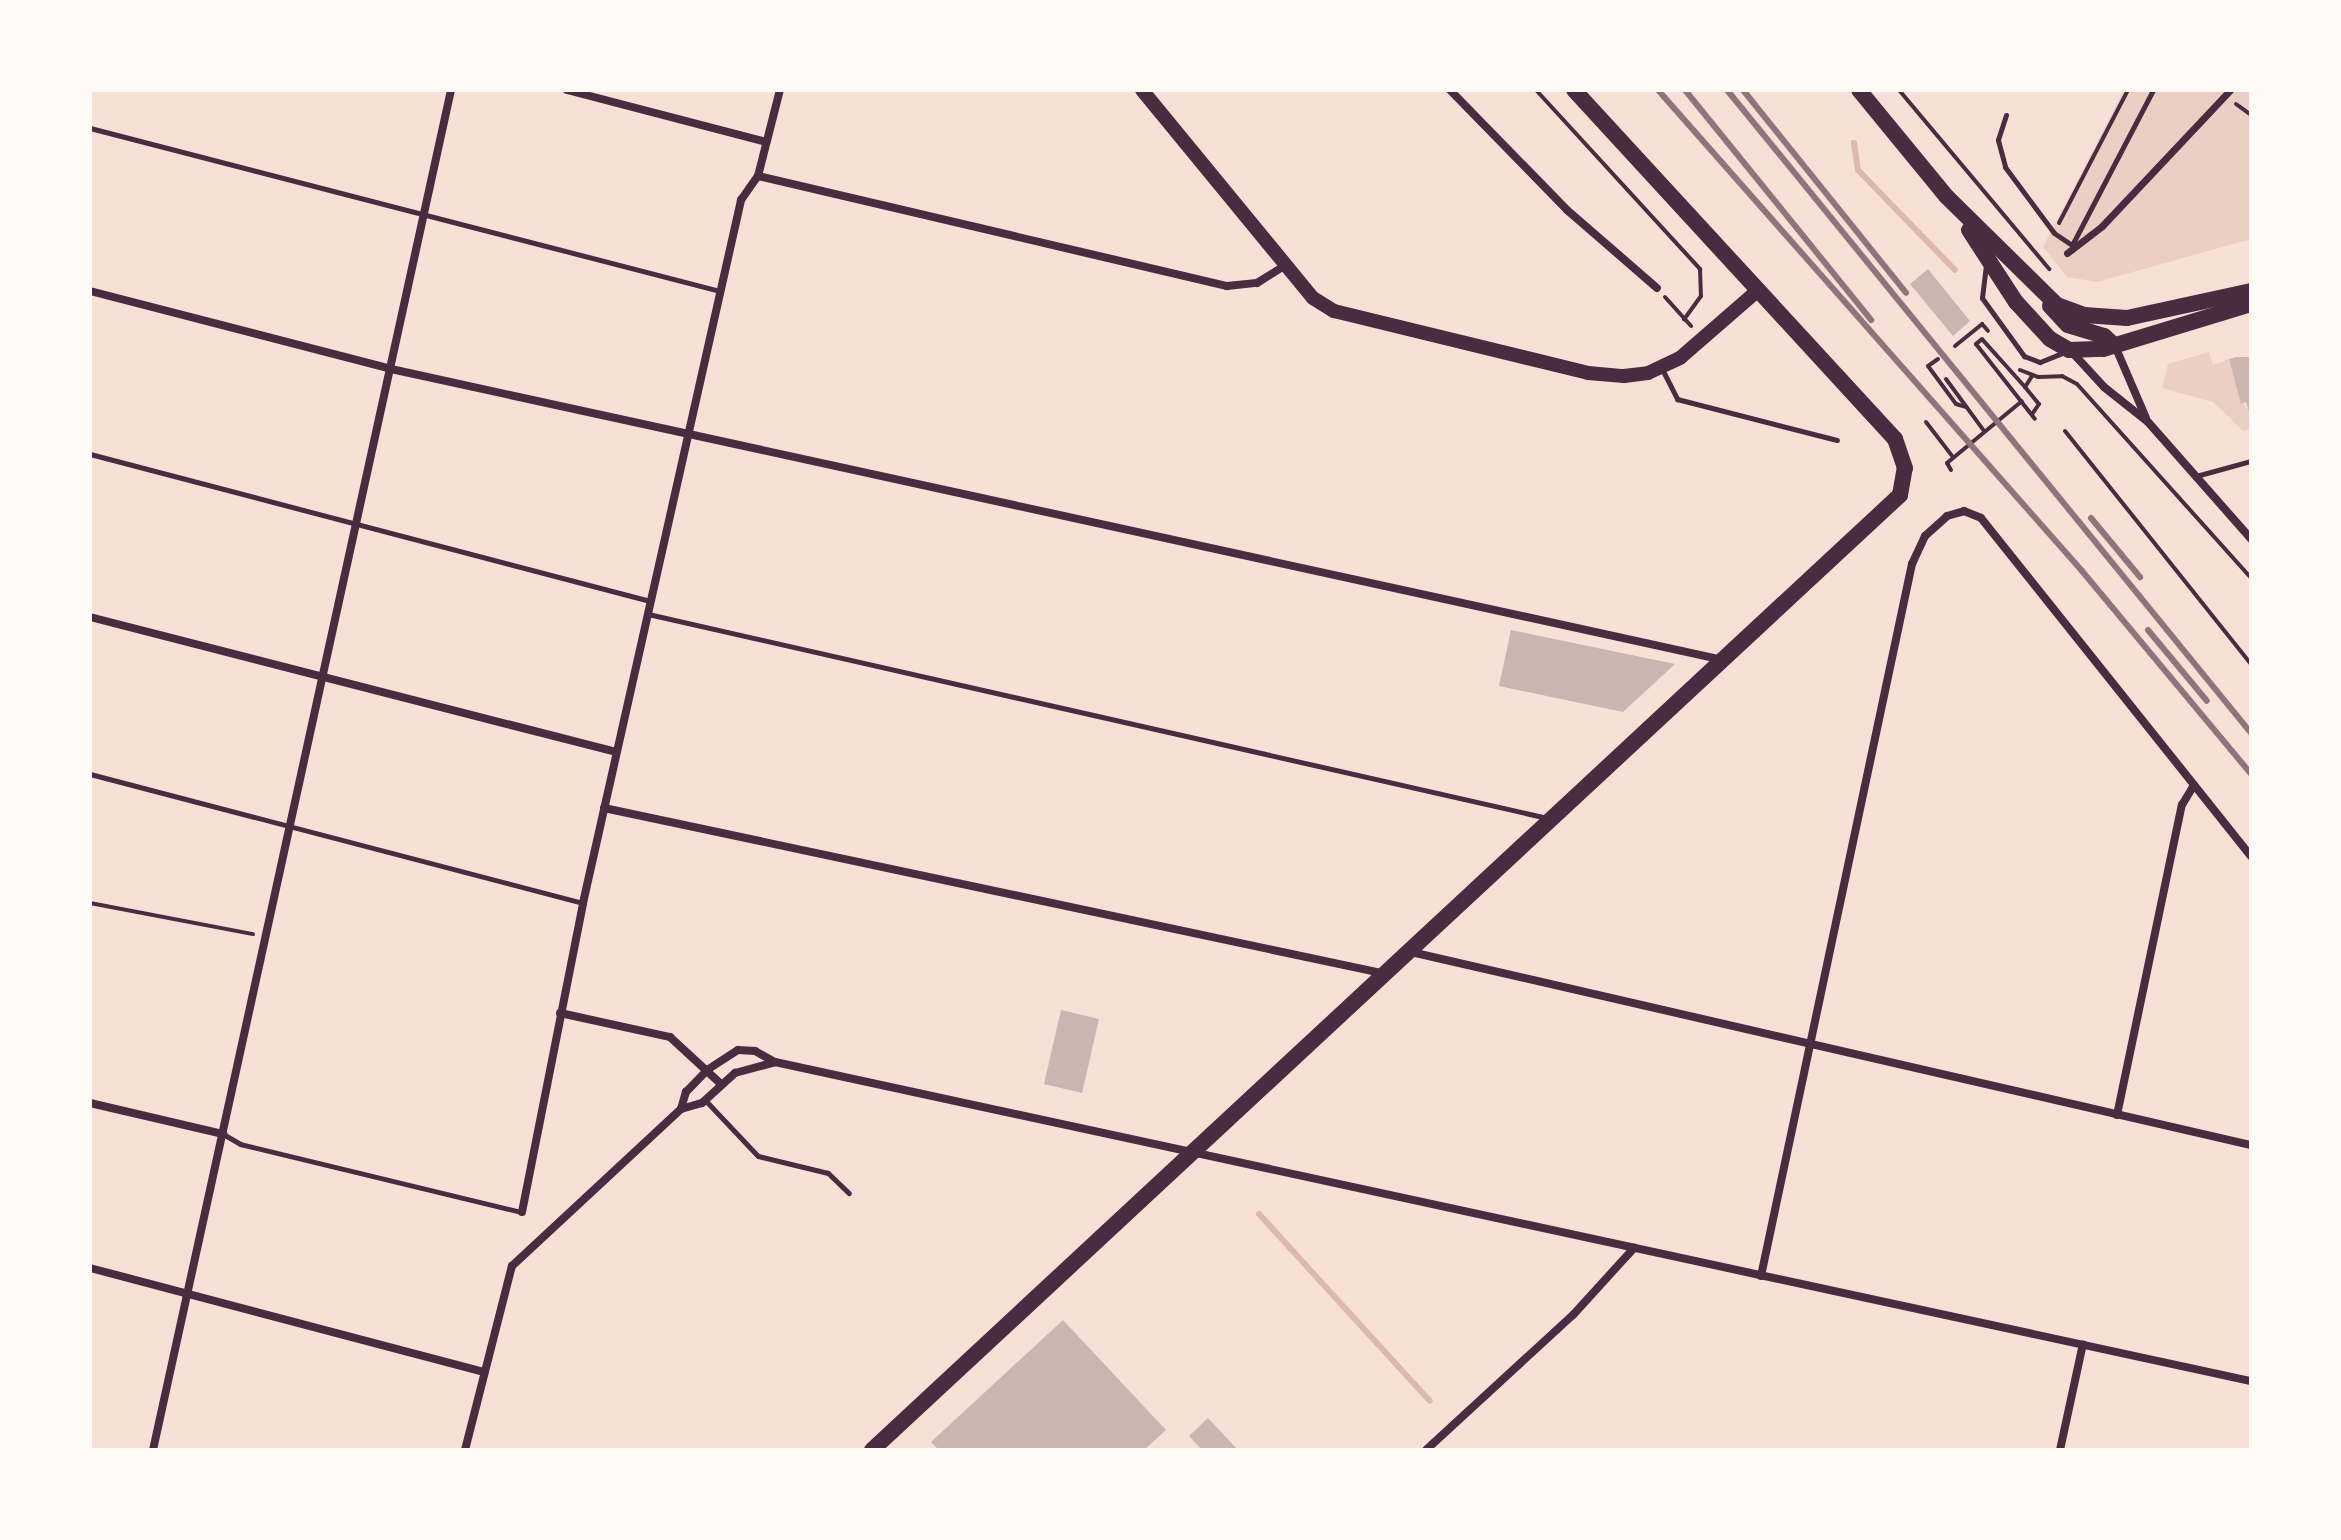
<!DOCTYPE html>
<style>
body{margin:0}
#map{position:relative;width:2341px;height:1540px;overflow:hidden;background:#f7e1d7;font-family:Cabin,sans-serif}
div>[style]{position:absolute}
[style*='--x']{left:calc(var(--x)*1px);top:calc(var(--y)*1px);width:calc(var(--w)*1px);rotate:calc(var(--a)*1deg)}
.green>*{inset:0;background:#ebcfc5}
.stream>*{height:6px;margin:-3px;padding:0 3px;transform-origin:3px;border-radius:3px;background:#dcb8b0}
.building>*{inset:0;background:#ccb4b1}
.path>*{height:4px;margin:-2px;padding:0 2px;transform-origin:2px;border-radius:2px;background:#4a2c40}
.service>*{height:5px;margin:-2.5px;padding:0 2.5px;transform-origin:2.5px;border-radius:2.5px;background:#4a2c40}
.pedestrian>*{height:7px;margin:-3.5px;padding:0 3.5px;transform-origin:3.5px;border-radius:3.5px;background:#4a2c40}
.minor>*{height:8px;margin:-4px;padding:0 4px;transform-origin:4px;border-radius:4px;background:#4a2c40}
.tertiary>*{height:14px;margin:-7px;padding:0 7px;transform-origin:7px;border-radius:7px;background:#4a2c40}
.primary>*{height:16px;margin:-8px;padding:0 8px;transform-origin:8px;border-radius:8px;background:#4a2c40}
.rail>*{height:6px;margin:-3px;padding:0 3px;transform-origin:3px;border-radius:3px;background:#8f747c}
span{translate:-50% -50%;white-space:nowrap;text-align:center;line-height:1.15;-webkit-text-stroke:7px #fffaf5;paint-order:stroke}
.frame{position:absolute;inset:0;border:92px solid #fffaf5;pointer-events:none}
</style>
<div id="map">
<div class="green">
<div style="clip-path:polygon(2124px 90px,2251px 90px,2251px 239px,2097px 282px,2067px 277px,2043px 247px)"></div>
<div style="clip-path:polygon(2209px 352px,2213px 365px,2229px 359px,2242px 403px,2251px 413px,2251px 429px,2243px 431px,2213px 402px,2162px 388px,2168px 364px)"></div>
</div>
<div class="stream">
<div style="--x:1854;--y:143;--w:27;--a:82"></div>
<div style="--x:1858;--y:170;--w:139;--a:45.9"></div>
<div style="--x:1259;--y:1214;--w:253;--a:47.6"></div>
</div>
<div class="building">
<div style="clip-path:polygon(1928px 269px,1970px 321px,1953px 336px,1910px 284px)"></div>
<div style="clip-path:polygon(2236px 357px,2251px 357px,2251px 419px,2246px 402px,2241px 404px,2229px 359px)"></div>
<div style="clip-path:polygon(1511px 630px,1675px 664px,1623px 712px,1499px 686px)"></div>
<div style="clip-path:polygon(1061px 1010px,1099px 1019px,1082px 1093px,1044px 1084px)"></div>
<div style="clip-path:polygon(1063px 1320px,1166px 1430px,1144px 1450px,939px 1450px,931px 1442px)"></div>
<div style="clip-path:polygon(1208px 1418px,1238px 1450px,1202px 1450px,1189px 1436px)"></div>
</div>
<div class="path">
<div style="--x:1536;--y:90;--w:243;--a:47.5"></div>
<div style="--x:1700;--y:269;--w:27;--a:88"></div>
<div style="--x:1701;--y:296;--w:29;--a:126"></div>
<div style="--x:1899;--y:90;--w:234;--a:50"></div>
<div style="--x:2236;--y:104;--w:19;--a:36"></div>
<div style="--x:2059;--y:223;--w:150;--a:-62.6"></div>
<div style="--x:1665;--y:297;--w:39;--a:48"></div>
<div style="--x:1955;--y:346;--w:35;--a:-39"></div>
<div style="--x:1982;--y:324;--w:9;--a:49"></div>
<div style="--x:1938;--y:359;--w:12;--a:145"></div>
<div style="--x:1928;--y:366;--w:47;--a:53.6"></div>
<div style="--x:1956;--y:404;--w:10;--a:17"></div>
<div style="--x:2020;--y:370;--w:19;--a:21"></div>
<div style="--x:2038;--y:377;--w:24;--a:-2"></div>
<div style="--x:2062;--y:376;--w:17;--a:28"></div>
<div style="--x:2077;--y:384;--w:261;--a:48.1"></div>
<div style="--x:2032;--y:376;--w:13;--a:122"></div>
<div style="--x:2025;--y:387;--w:22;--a:51"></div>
<div style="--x:2039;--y:404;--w:11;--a:124"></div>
<div style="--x:1946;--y:379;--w:64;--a:53.8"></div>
<div style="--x:2025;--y:387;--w:64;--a:-131.9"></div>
<div style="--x:1982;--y:339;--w:8;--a:140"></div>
<div style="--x:1976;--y:344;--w:95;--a:51.8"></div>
<div style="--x:1926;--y:422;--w:44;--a:52.4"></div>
<div style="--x:2065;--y:431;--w:298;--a:51.4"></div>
<div style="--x:1951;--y:470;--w:8;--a:-120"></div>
<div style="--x:1947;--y:463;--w:97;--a:-39.6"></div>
<div style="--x:90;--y:903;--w:166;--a:10.8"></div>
</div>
<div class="service">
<div style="--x:2006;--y:115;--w:26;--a:108"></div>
<div style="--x:1998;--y:140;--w:28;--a:75"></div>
<div style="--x:2005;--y:167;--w:82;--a:53.4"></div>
<div style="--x:2054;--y:233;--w:22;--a:34"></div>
<div style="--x:2072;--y:245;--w:175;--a:-62.4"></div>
<div style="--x:90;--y:128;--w:651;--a:14.51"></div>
<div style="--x:1986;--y:265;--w:33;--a:97"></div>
<div style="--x:1982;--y:298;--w:72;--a:54.1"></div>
<div style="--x:2024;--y:356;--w:17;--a:21"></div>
<div style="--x:2040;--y:362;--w:27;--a:-22"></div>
<div style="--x:1662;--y:369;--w:34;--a:63"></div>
<div style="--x:1677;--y:399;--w:165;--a:14.4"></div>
<div style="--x:90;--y:454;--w:579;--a:14.71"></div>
<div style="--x:2196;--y:476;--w:57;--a:-15.3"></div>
<div style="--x:648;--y:614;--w:922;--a:12.78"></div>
<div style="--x:90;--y:774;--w:510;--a:14.66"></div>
<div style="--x:705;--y:1100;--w:77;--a:46.6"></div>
<div style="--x:758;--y:1156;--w:72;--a:13.7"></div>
<div style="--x:828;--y:1173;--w:29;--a:44"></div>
<div style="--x:223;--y:1134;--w:20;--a:30"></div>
<div style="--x:240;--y:1144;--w:290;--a:13.6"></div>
</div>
<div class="pedestrian">
<div style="--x:2067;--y:253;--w:44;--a:-37.6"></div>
<div style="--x:2102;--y:226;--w:187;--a:-46.7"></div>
</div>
<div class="minor">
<div style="--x:567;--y:90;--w:206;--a:14.6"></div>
<div style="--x:1450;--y:90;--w:168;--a:45.7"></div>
<div style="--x:1567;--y:210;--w:119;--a:40.9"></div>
<div style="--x:758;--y:176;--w:482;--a:13.2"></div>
<div style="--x:1227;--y:286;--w:30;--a:-6"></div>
<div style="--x:1257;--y:283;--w:34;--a:-32"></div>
<div style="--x:90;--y:291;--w:311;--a:14.5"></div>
<div style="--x:391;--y:369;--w:1363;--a:12.32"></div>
<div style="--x:2115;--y:346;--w:78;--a:66.7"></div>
<div style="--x:2070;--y:350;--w:50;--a:47.4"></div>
<div style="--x:2104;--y:387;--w:56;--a:38.5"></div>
<div style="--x:2148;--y:422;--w:156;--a:48.6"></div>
<div style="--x:90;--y:617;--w:543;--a:14.39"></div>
<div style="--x:604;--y:808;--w:799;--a:11.98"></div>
<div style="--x:1411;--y:952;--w:862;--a:12.94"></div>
<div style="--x:560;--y:1013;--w:113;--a:12.3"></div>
<div style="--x:670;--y:1037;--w:69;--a:42.7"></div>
<div style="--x:90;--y:1103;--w:137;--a:13.1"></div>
<div style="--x:681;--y:1109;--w:18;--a:-74"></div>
<div style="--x:686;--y:1092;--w:30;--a:-46"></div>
<div style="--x:707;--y:1070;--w:37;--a:-33"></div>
<div style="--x:738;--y:1050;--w:17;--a:3"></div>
<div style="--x:755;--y:1051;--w:23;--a:29"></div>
<div style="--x:775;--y:1062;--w:1510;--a:12.2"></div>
<div style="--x:2117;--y:1115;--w:317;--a:-78.2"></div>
<div style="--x:2182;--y:805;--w:23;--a:-59"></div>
<div style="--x:522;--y:1212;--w:315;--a:-78.8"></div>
<div style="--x:583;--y:903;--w:721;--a:-77.33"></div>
<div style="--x:741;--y:200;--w:29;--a:-55"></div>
<div style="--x:758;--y:176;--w:89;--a:-75.7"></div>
<div style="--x:90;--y:1268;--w:407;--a:14.8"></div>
<div style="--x:1761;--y:1276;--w:728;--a:-78.03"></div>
<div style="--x:1912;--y:564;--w:31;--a:-65"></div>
<div style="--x:1925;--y:536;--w:30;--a:-42"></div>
<div style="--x:1947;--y:516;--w:18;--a:-16"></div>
<div style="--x:1964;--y:511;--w:18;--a:22"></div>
<div style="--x:1981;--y:518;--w:433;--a:51.4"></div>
<div style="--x:153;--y:1450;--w:1392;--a:-77.64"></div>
<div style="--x:465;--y:1450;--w:190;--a:-75.7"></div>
<div style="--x:512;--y:1266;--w:231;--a:-42.9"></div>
<div style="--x:681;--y:1109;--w:22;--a:-16"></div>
<div style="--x:702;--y:1103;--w:45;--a:-42.3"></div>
<div style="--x:735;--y:1073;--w:39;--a:-15"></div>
<div style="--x:1426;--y:1450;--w:200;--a:-42.6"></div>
<div style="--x:1573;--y:1315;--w:91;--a:-47.7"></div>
<div style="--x:2060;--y:1450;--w:108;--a:-77.8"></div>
</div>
<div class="tertiary">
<div style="--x:1142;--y:90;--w:269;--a:50.6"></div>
<div style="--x:1313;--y:298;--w:25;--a:32"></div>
<div style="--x:1334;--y:311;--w:261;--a:13.7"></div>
<div style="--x:1588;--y:373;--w:36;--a:5"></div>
<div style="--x:1624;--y:376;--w:24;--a:-7"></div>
<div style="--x:1648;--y:373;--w:35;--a:-25"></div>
<div style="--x:1680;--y:358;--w:101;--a:-41"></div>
</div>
<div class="primary">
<div style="--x:1859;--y:90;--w:137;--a:50.6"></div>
<div style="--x:1946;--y:196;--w:156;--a:44.5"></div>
<div style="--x:2057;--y:305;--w:29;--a:20"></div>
<div style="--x:2084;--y:315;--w:43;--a:4"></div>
<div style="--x:2127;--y:318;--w:127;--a:-12.3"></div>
<div style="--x:1969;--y:230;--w:86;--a:56.9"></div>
<div style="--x:2016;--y:302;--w:50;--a:47.4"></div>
<div style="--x:2050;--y:339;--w:22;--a:30"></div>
<div style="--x:2069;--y:350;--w:34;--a:-2"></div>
<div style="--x:2103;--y:349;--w:155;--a:-16.9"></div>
<div style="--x:2050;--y:306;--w:26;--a:47"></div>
<div style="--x:2068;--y:325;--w:38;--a:17"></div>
<div style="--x:2104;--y:336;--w:15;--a:42"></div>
<div style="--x:872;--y:1450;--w:1403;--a:-42.89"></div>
<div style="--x:1900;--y:495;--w:27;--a:-80"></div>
<div style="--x:1905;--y:468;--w:31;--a:-109"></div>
<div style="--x:1895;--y:439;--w:474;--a:-132.6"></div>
</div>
<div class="rail">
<div style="--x:1658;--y:90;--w:641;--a:48.6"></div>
<div style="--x:2082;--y:571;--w:264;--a:50.2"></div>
<div style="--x:1685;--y:90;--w:296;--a:51"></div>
<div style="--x:1727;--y:90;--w:829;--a:50.82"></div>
<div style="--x:1743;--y:90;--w:260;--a:51.2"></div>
<div style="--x:2091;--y:518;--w:77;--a:50.3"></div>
<div style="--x:2148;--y:630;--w:92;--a:50.3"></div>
</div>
<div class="frame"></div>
</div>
